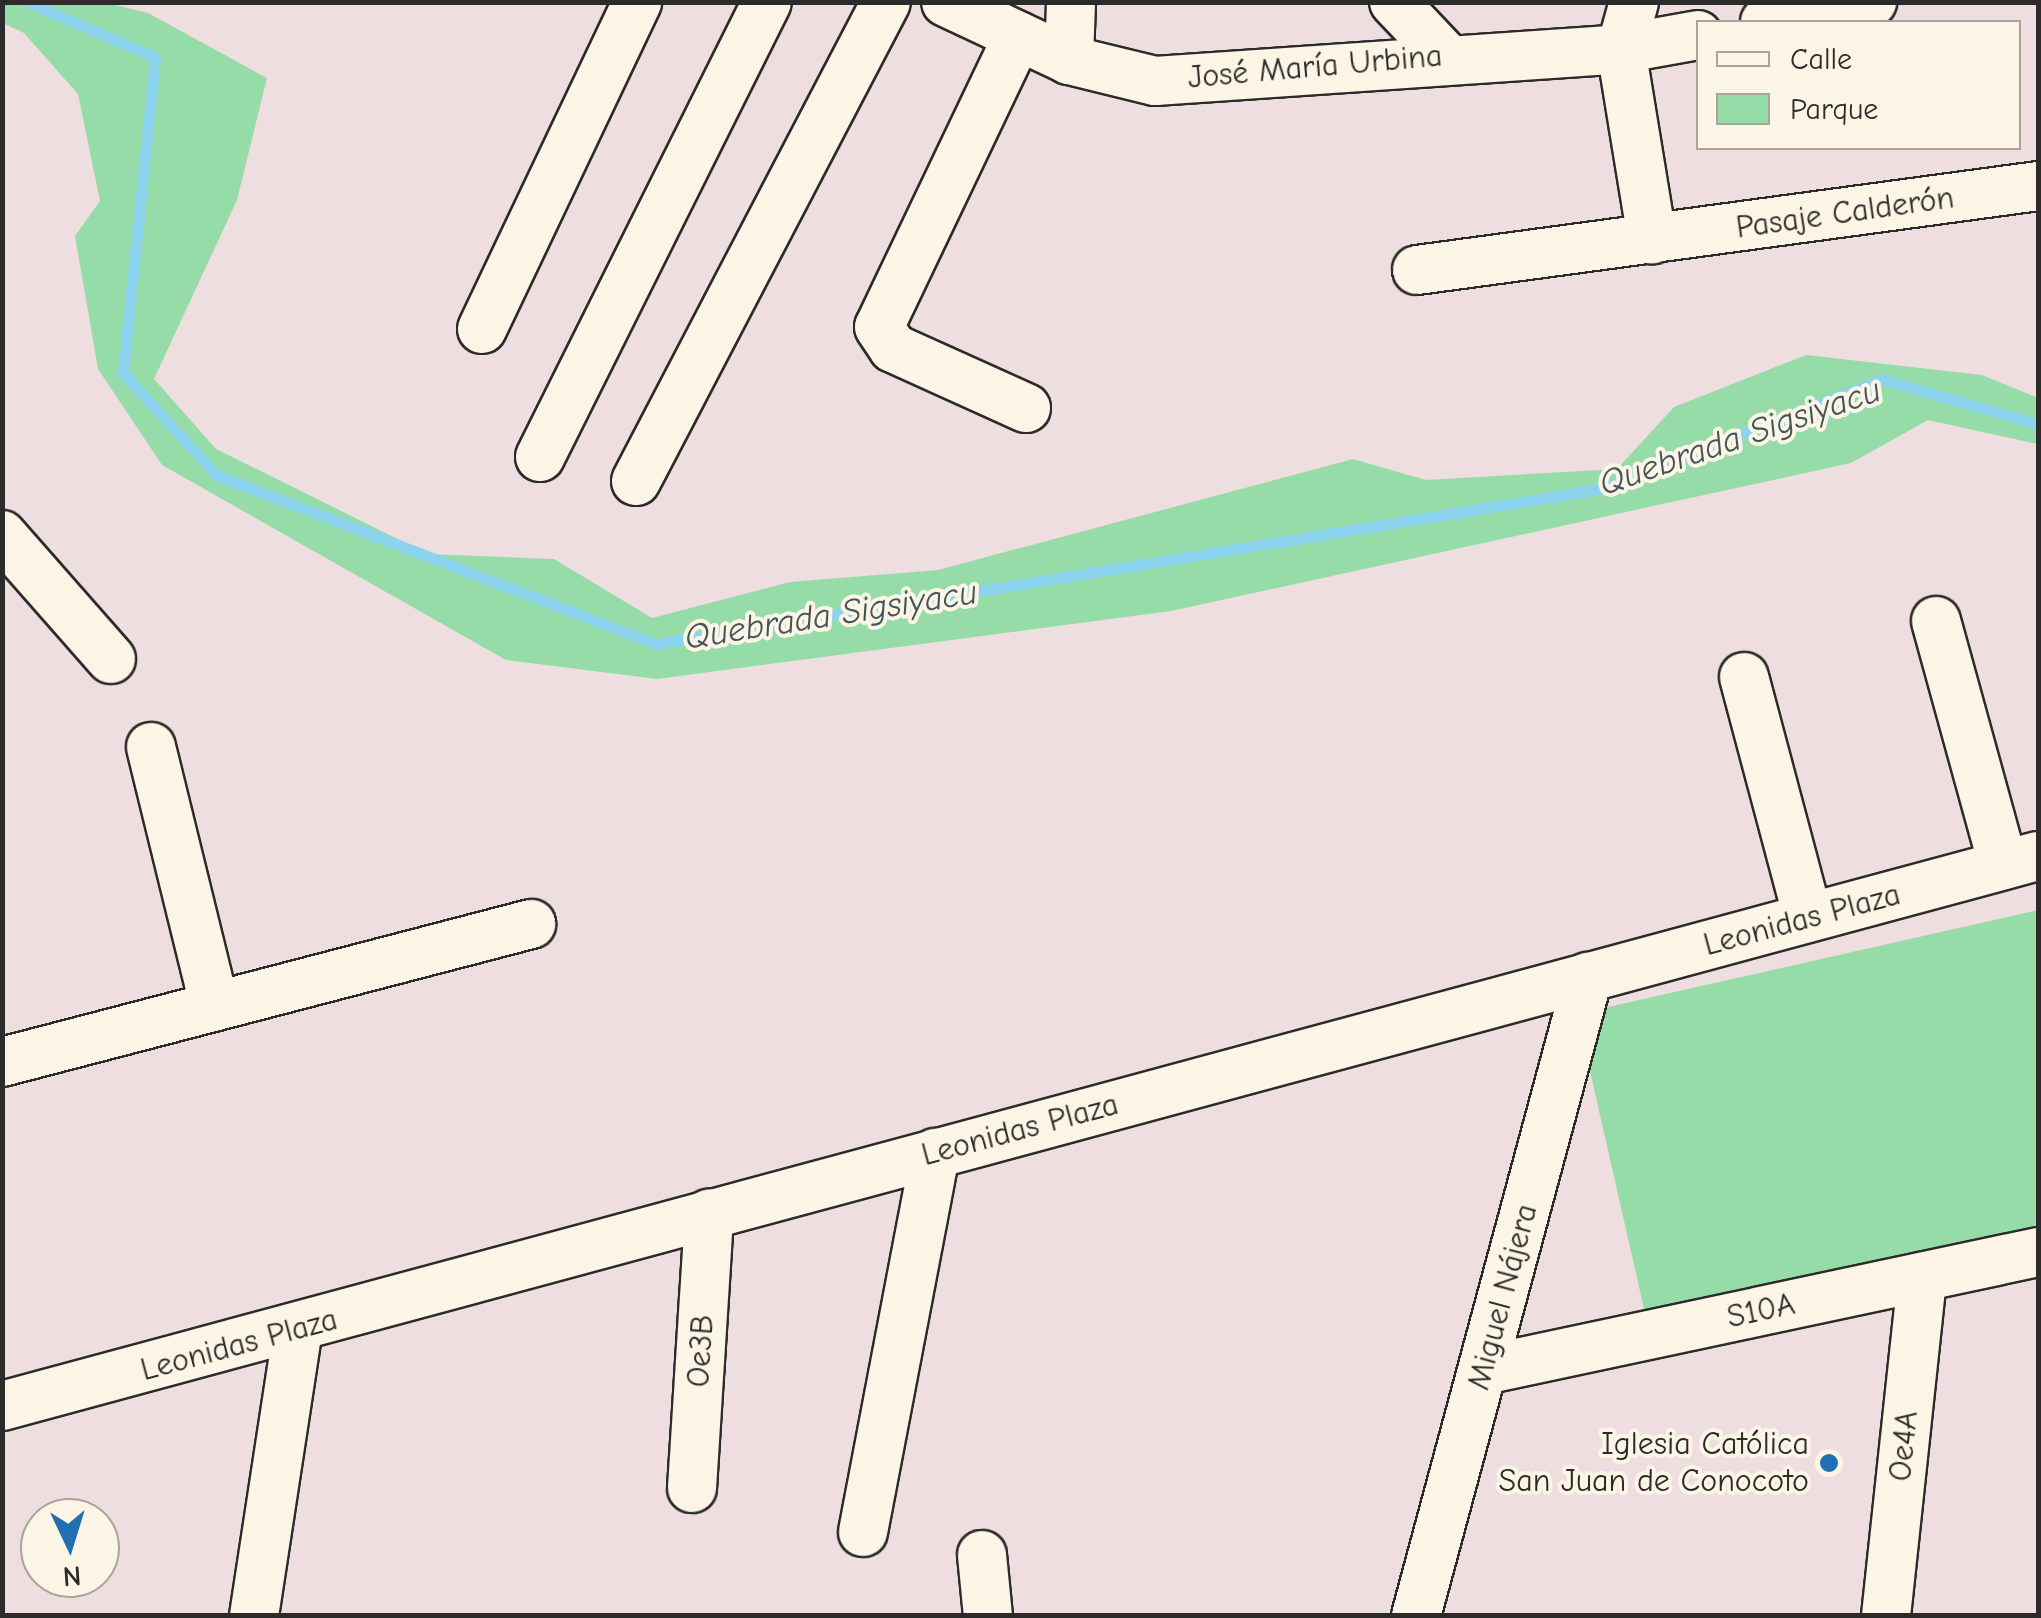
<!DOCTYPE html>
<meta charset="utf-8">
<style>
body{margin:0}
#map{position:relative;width:2041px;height:1618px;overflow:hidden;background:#efdee0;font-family:"Comic Neue",sans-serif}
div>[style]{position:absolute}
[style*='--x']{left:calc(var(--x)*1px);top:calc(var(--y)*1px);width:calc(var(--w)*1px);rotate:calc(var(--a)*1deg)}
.green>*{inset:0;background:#96dca9}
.stream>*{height:11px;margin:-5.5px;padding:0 5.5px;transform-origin:5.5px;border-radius:5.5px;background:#8cd4ee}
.roads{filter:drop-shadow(2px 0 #2b2b2b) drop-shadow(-2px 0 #2b2b2b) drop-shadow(0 2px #2b2b2b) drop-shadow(0 -2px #2b2b2b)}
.minor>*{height:48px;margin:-24px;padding:0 24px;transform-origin:24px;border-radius:24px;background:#fcf5e5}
.dots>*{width:28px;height:28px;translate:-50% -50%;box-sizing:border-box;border:5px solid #fcf5e5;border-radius:50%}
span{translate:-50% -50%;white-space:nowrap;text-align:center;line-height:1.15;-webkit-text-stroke:8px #fcf5e5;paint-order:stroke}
.street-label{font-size:32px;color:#2b2b2b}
.poi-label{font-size:32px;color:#2b2b2b}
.right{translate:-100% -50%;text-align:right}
.water-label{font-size:35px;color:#43555c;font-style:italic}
.frame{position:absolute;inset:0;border:5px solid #2b2b2b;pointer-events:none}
.legend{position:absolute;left:1696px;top:20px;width:325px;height:130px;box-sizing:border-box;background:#fcf5e5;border:2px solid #a8a49b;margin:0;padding:12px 18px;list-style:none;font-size:30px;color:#2b2b2b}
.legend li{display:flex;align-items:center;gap:20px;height:50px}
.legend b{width:50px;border:2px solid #a8a49b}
.north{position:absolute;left:20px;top:1498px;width:100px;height:100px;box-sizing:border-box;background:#fcf5e5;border:2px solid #a8a49b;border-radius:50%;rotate:176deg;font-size:28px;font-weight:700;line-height:40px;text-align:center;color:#2b2b2b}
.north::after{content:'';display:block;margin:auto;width:35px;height:45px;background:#1f6fb2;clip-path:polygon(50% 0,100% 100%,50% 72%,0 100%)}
</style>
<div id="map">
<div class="green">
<div style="clip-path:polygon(3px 2px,107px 3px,148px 13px,267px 78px,237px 200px,154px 379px,216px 449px,428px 554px,554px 559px,652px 618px,790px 582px,938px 570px,1353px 459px,1426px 480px,1617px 469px,1674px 407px,1806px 355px,1982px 375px,2038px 398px,2038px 444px,1928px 420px,1851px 463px,1171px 611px,657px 679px,506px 660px,162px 465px,98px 369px,75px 236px,100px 201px,78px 94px,24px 33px,3px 23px)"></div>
<div style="clip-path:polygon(2038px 910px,2038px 1225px,1645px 1313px,1577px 1014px)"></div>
</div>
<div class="stream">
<div style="--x:27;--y:2;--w:139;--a:23.3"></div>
<div style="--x:155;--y:57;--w:318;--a:95.8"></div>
<div style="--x:123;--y:373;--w:138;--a:47.6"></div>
<div style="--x:216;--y:475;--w:471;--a:21"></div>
<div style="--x:656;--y:644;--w:957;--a:-9.32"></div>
<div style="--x:1600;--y:489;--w:303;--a:-21.3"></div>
<div style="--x:1882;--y:379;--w:162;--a:16.1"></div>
</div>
<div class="roads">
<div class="minor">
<div style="--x:946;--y:2;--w:136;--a:25.2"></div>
<div style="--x:1069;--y:60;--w:89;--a:13.7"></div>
<div style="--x:1155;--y:81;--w:467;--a:-3.9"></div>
<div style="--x:1621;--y:49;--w:78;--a:-10.3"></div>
<div style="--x:1394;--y:2;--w:74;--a:46.6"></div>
<div style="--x:1634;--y:2;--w:49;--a:105.5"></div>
<div style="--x:1621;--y:49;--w:193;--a:80.7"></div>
<div style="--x:1765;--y:22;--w:109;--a:-10.6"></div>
<div style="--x:1018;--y:36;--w:322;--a:115.5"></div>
<div style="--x:879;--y:327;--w:25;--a:56"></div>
<div style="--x:893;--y:348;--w:146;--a:24.3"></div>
<div style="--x:1069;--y:60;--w:58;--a:-88"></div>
<div style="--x:1417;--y:270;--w:627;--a:-7.7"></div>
<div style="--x:482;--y:329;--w:362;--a:-64.6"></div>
<div style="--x:540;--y:457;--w:508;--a:-63.49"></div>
<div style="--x:636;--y:481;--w:540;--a:-62.44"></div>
<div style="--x:2;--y:535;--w:165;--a:48.7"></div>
<div style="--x:1936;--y:621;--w:253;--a:74.6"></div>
<div style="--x:1744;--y:677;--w:249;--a:75.1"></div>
<div style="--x:151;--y:747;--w:264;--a:76.2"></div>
<div style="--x:2;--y:1062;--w:547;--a:-14.62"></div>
<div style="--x:1484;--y:1370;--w:566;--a:-12.02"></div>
<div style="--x:2;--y:1406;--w:2109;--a:-15.12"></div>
<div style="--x:692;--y:1488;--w:275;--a:-86.4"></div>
<div style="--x:863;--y:1532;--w:386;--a:-79.2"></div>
<div style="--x:982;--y:1555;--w:61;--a:84.4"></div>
<div style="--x:254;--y:1616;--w:289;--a:-81.3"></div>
<div style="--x:1416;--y:1616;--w:662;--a:-74.93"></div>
<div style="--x:1886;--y:1616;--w:341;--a:-83.9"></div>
</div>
</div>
<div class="dots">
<div style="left:1829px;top:1463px;background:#1f6fb2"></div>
</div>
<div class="street-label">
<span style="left:1315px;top:67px;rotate:-5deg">José María Urbina</span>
<span style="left:1845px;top:213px;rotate:-8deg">Pasaje Calderón</span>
<span style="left:1802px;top:920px;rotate:-15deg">Leonidas Plaza</span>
<span style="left:1020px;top:1130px;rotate:-15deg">Leonidas Plaza</span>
<span style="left:1503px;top:1297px;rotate:-75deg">Miguel Nájera</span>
<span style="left:1761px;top:1311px;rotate:-12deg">S10A</span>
<span style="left:239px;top:1345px;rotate:-15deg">Leonidas Plaza</span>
<span style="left:701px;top:1351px;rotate:-86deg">Oe3B</span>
<span style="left:1904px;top:1446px;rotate:-84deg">Oe4A</span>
</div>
<div class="poi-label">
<span class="right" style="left:1809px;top:1463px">Iglesia Católica<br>San Juan de Conocoto</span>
</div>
<div class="water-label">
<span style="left:1740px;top:437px;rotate:-19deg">Quebrada Sigsiyacu</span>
<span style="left:831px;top:615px;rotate:-9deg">Quebrada Sigsiyacu</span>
</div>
<div class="frame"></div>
<ul class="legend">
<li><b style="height:12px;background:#fcf5e5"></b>Calle</li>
<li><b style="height:28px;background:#96dca9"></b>Parque</li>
</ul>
<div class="north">N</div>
</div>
